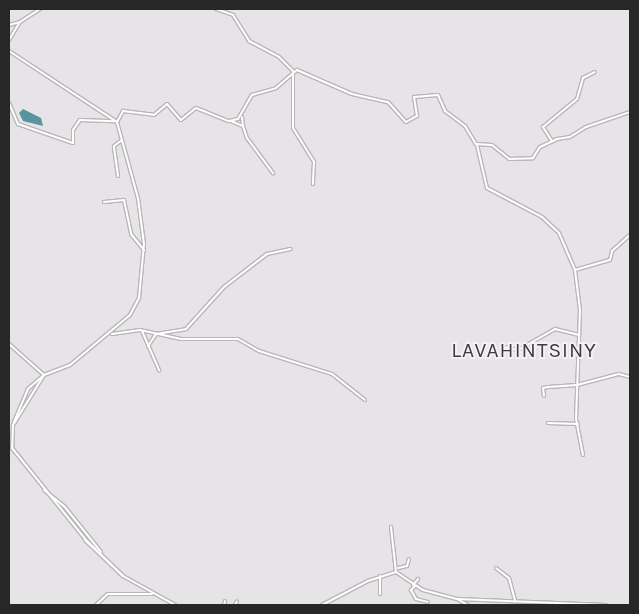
<!DOCTYPE html>
<style>
body{margin:0}
#map{position:relative;width:639px;height:614px;overflow:hidden;background:#e7e4e7;font-family:Karla,sans-serif}
div>[style]{position:absolute}
[style*='--x']{left:calc(var(--x)*1px);top:calc(var(--y)*1px);width:calc(var(--w)*1px);rotate:calc(var(--a)*1deg)}
.water>*{inset:0;background:#57949d}
.roads{filter:drop-shadow(1px 0 #b9b6b9) drop-shadow(-1px 0 #b9b6b9) drop-shadow(0 1px #b9b6b9) drop-shadow(0 -1px #b9b6b9)}
.street>*{height:2px;margin:-1px;padding:0 1px;transform-origin:1px;border-radius:1px;background:#fff}
span{translate:-50% -50%;white-space:nowrap;text-align:center;line-height:1.15;-webkit-text-stroke:4px #f4f1f4;paint-order:stroke}
.quarter-label{font-size:21px;color:#3e3c3e;letter-spacing:1px}
.frame{position:absolute;inset:0;border:10px solid #282728;pointer-events:none}
</style>
<div id="map">
<div class="water">
<div style="clip-path:polygon(23px 109px,41px 118px,43px 126px,23px 121px,19px 113px)"></div>
</div>
<div class="roads">
<div class="street">
<div style="--x:216;--y:9;--w:18;--a:19"></div>
<div style="--x:233;--y:15;--w:31;--a:58"></div>
<div style="--x:249;--y:41;--w:34;--a:28"></div>
<div style="--x:279;--y:57;--w:20;--a:45"></div>
<div style="--x:293;--y:71;--w:57;--a:90"></div>
<div style="--x:293;--y:128;--w:40;--a:58"></div>
<div style="--x:314;--y:162;--w:22;--a:93"></div>
<div style="--x:9;--y:25;--w:11;--a:-15"></div>
<div style="--x:9;--y:40;--w:21;--a:-59"></div>
<div style="--x:20;--y:22;--w:24;--a:-33"></div>
<div style="--x:9;--y:51;--w:129;--a:33.3"></div>
<div style="--x:117;--y:122;--w:79;--a:74.6"></div>
<div style="--x:138;--y:198;--w:46;--a:82.6"></div>
<div style="--x:144;--y:244;--w:54;--a:95.3"></div>
<div style="--x:139;--y:298;--w:19;--a:118"></div>
<div style="--x:130;--y:315;--w:78;--a:140.2"></div>
<div style="--x:70;--y:365;--w:28;--a:159"></div>
<div style="--x:44;--y:375;--w:59;--a:121.8"></div>
<div style="--x:13;--y:425;--w:23;--a:92"></div>
<div style="--x:12;--y:448;--w:118;--a:51.2"></div>
<div style="--x:86;--y:540;--w:52;--a:44.2"></div>
<div style="--x:123;--y:576;--w:60;--a:29.1"></div>
<div style="--x:9;--y:103;--w:23;--a:67"></div>
<div style="--x:18;--y:124;--w:58;--a:19.1"></div>
<div style="--x:73;--y:143;--w:13;--a:-90"></div>
<div style="--x:73;--y:130;--w:12;--a:-55"></div>
<div style="--x:80;--y:120;--w:34;--a:2"></div>
<div style="--x:242;--y:117;--w:9;--a:84"></div>
<div style="--x:231;--y:121;--w:13;--a:23"></div>
<div style="--x:243;--y:126;--w:13;--a:72"></div>
<div style="--x:247;--y:138;--w:44;--a:53.4"></div>
<div style="--x:117;--y:122;--w:13;--a:-61"></div>
<div style="--x:123;--y:111;--w:31;--a:7"></div>
<div style="--x:154;--y:115;--w:17;--a:-40"></div>
<div style="--x:167;--y:104;--w:21;--a:49"></div>
<div style="--x:181;--y:120;--w:19;--a:-39"></div>
<div style="--x:196;--y:108;--w:35;--a:22"></div>
<div style="--x:229;--y:121;--w:9;--a:-13"></div>
<div style="--x:238;--y:119;--w:28;--a:-60"></div>
<div style="--x:252;--y:95;--w:25;--a:-16"></div>
<div style="--x:276;--y:88;--w:28;--a:-41"></div>
<div style="--x:297;--y:70;--w:60;--a:23.6"></div>
<div style="--x:352;--y:94;--w:37;--a:13"></div>
<div style="--x:388;--y:102;--w:27;--a:48"></div>
<div style="--x:406;--y:122;--w:13;--a:-29"></div>
<div style="--x:417;--y:116;--w:19;--a:-99"></div>
<div style="--x:414;--y:97;--w:24;--a:-5"></div>
<div style="--x:438;--y:95;--w:17;--a:66"></div>
<div style="--x:445;--y:111;--w:25;--a:37"></div>
<div style="--x:465;--y:126;--w:21;--a:59"></div>
<div style="--x:476;--y:144;--w:16;--a:4"></div>
<div style="--x:492;--y:145;--w:22;--a:39"></div>
<div style="--x:509;--y:159;--w:24;--a:-2"></div>
<div style="--x:533;--y:158;--w:13;--a:-58"></div>
<div style="--x:540;--y:147;--w:19;--a:-25"></div>
<div style="--x:557;--y:139;--w:13;--a:-9"></div>
<div style="--x:570;--y:137;--w:19;--a:-32"></div>
<div style="--x:586;--y:127;--w:46;--a:-18.8"></div>
<div style="--x:552;--y:141;--w:17;--a:-123"></div>
<div style="--x:543;--y:127;--w:44;--a:-39.5"></div>
<div style="--x:577;--y:99;--w:22;--a:-74"></div>
<div style="--x:583;--y:78;--w:13;--a:-27"></div>
<div style="--x:477;--y:145;--w:44;--a:76.9"></div>
<div style="--x:487;--y:188;--w:62;--a:27.8"></div>
<div style="--x:542;--y:217;--w:23;--a:43"></div>
<div style="--x:559;--y:233;--w:40;--a:66.6"></div>
<div style="--x:118;--y:176;--w:30;--a:-98"></div>
<div style="--x:114;--y:146;--w:10;--a:-37"></div>
<div style="--x:104;--y:202;--w:20;--a:-6"></div>
<div style="--x:124;--y:200;--w:35;--a:78"></div>
<div style="--x:131;--y:234;--w:21;--a:51"></div>
<div style="--x:142;--y:331;--w:43;--a:66.4"></div>
<div style="--x:112;--y:334;--w:28;--a:-8"></div>
<div style="--x:140;--y:330;--w:42;--a:12.4"></div>
<div style="--x:181;--y:339;--w:57;--a:0"></div>
<div style="--x:238;--y:339;--w:24;--a:30"></div>
<div style="--x:259;--y:351;--w:77;--a:17.5"></div>
<div style="--x:332;--y:374;--w:42;--a:38.2"></div>
<div style="--x:9;--y:344;--w:47;--a:41.5"></div>
<div style="--x:44;--y:375;--w:21;--a:139"></div>
<div style="--x:28;--y:389;--w:36;--a:113"></div>
<div style="--x:148;--y:346;--w:14;--a:-56"></div>
<div style="--x:156;--y:334;--w:30;--a:-9"></div>
<div style="--x:186;--y:329;--w:57;--a:-47.9"></div>
<div style="--x:224;--y:287;--w:54;--a:-37.5"></div>
<div style="--x:267;--y:254;--w:24;--a:-12"></div>
<div style="--x:504;--y:347;--w:14;--a:12"></div>
<div style="--x:518;--y:350;--w:43;--a:-29.6"></div>
<div style="--x:555;--y:329;--w:25;--a:14"></div>
<div style="--x:544;--y:396;--w:8;--a:-97"></div>
<div style="--x:543;--y:388;--w:5;--a:-11"></div>
<div style="--x:548;--y:387;--w:29;--a:-4"></div>
<div style="--x:577;--y:385;--w:43;--a:-14.7"></div>
<div style="--x:619;--y:374;--w:11;--a:15"></div>
<div style="--x:548;--y:423;--w:30;--a:2"></div>
<div style="--x:583;--y:455;--w:37;--a:-101"></div>
<div style="--x:576;--y:419;--w:109;--a:-87.9"></div>
<div style="--x:580;--y:310;--w:40;--a:-97.1"></div>
<div style="--x:575;--y:270;--w:36;--a:-16"></div>
<div style="--x:610;--y:260;--w:9;--a:-77"></div>
<div style="--x:612;--y:251;--w:24;--a:-42"></div>
<div style="--x:44;--y:490;--w:26;--a:39"></div>
<div style="--x:64;--y:506;--w:59;--a:51.2"></div>
<div style="--x:391;--y:527;--w:45;--a:83.7"></div>
<div style="--x:85;--y:540;--w:52;--a:43.5"></div>
<div style="--x:398;--y:568;--w:9;--a:-13"></div>
<div style="--x:407;--y:566;--w:7;--a:-74"></div>
<div style="--x:496;--y:568;--w:16;--a:38"></div>
<div style="--x:509;--y:578;--w:24;--a:75"></div>
<div style="--x:380;--y:576;--w:18;--a:90"></div>
<div style="--x:413;--y:585;--w:8;--a:-50"></div>
<div style="--x:415;--y:586;--w:6;--a:135"></div>
<div style="--x:411;--y:590;--w:10;--a:61"></div>
<div style="--x:416;--y:599;--w:12;--a:14"></div>
<div style="--x:457;--y:599;--w:13;--a:29"></div>
<div style="--x:96;--y:605;--w:16;--a:-43"></div>
<div style="--x:108;--y:594;--w:44;--a:0"></div>
<div style="--x:224;--y:605;--w:4;--a:-76"></div>
<div style="--x:235;--y:605;--w:4;--a:-63"></div>
<div style="--x:322;--y:605;--w:52;--a:-27.6"></div>
<div style="--x:368;--y:581;--w:29;--a:-18"></div>
<div style="--x:396;--y:572;--w:32;--a:34"></div>
<div style="--x:423;--y:590;--w:35;--a:15"></div>
<div style="--x:457;--y:599;--w:149;--a:2.3"></div>
</div>
</div>
<div class="quarter-label">
<span style="left:524px;top:350px">LAVAHINTSINY</span>
</div>
<div class="frame"></div>
</div>
